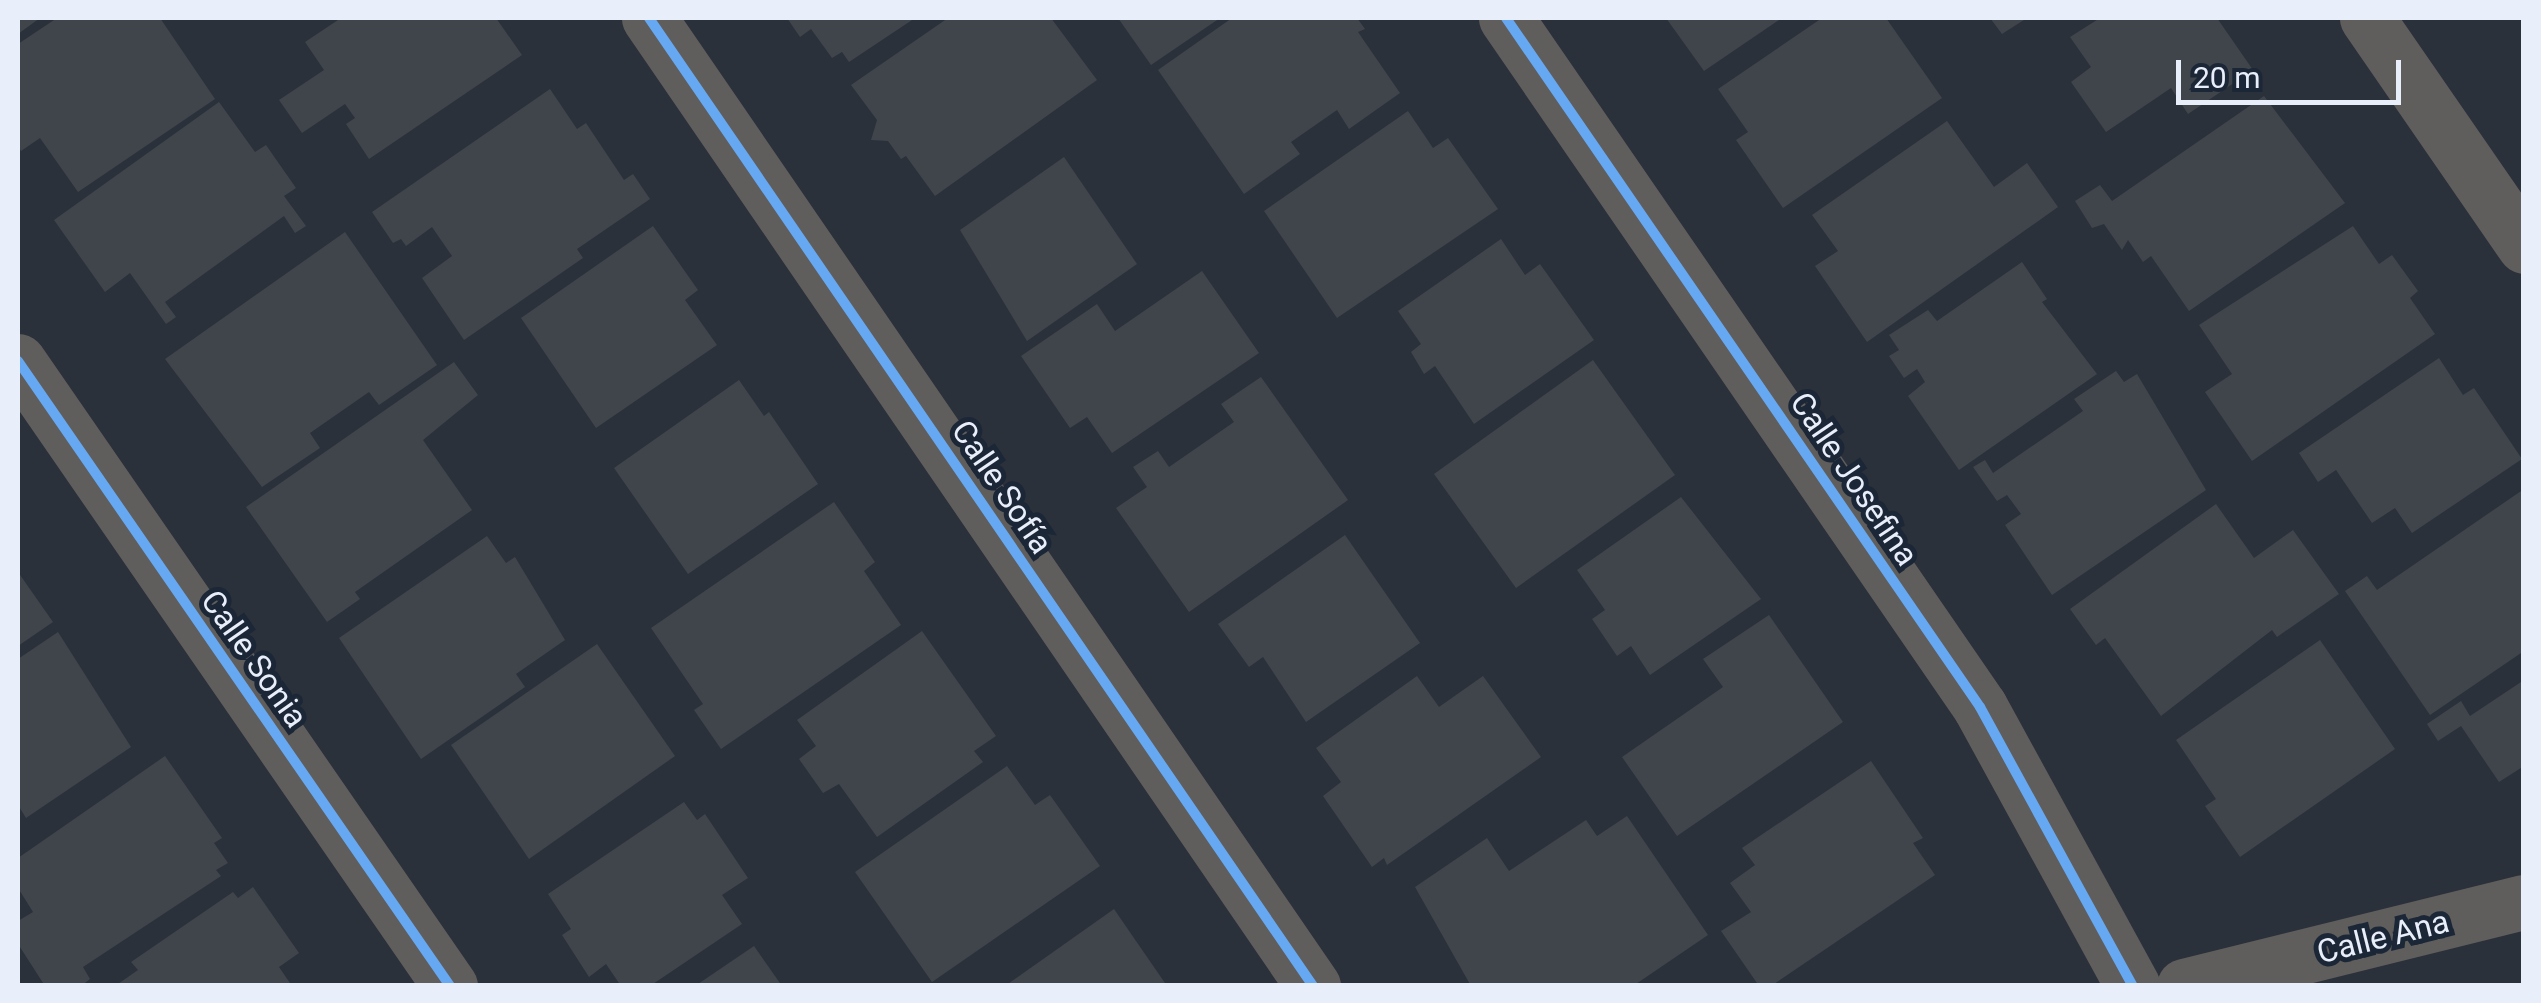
<!DOCTYPE html>
<meta charset="utf-8">
<style>
body{margin:0}
#map{position:relative;width:2541px;height:1003px;overflow:hidden;background:#2b313a;font-family:Roboto,sans-serif}
div>[style]{position:absolute}
[style*='--x']{left:calc(var(--x)*1px);top:calc(var(--y)*1px);width:calc(var(--w)*1px);rotate:calc(var(--a)*1deg)}
.building>*{inset:0;background:#40454c}
.minor>*{height:55px;margin:-27.5px;padding:0 27.5px;transform-origin:27.5px;border-radius:27.5px;background:#5f5e5d}
.cycleway>*{height:10px;margin:-5px;padding:0 5px;transform-origin:5px;border-radius:5px;background:#66a8f1}
span{translate:-50% -50%;white-space:nowrap;text-align:center;line-height:1.15;-webkit-text-stroke:10px #1b2636;paint-order:stroke}
.street-label{font-size:32px;color:#e8effa}
.frame{position:absolute;inset:0;border:20px solid #e8effa;pointer-events:none}
.scale{position:absolute;left:2176px;top:60px;width:225px;height:45px;box-sizing:border-box;border:5px solid #e8effa;border-top:0;padding-left:12px;font-size:30px;line-height:35px;white-space:nowrap;color:#e8effa;-webkit-text-stroke:8px #1b2636;paint-order:stroke}
</style>
<div id="map">
<div class="building">
<div style="clip-path:polygon(18px 18px,40px 18px,18px 34px)"></div>
<div style="clip-path:polygon(57px 18px,160px 18px,215px 99px,78px 192px,40px 138px,21px 151px,18px 146px,18px 44px)"></div>
<div style="clip-path:polygon(341px 18px,496px 18px,522px 55px,369px 159px,346px 124px,355px 118px,345px 104px,302px 133px,279px 100px,324px 70px,305px 42px)"></div>
<div style="clip-path:polygon(787px 18px,915px 18px,849px 62px,842px 52px,832px 58px,811px 29px,800px 37px)"></div>
<div style="clip-path:polygon(948px 18px,1051px 18px,1097px 80px,935px 196px,906px 156px,901px 159px,888px 141px,871px 140px,877px 120px,851px 85px)"></div>
<div style="clip-path:polygon(1118px 18px,1220px 18px,1151px 65px)"></div>
<div style="clip-path:polygon(1232px 18px,1357px 18px,1365px 29px,1358px 32px,1400px 93px,1349px 129px,1337px 110px,1291px 142px,1300px 154px,1244px 194px,1158px 70px)"></div>
<div style="clip-path:polygon(1666px 18px,1782px 18px,1704px 71px)"></div>
<div style="clip-path:polygon(1822px 18px,1886px 18px,1942px 98px,1783px 208px,1736px 140px,1748px 132px,1718px 89px)"></div>
<div style="clip-path:polygon(1990px 18px,2027px 18px,2002px 34px)"></div>
<div style="clip-path:polygon(2100px 18px,2217px 18px,2253px 70px,2188px 114px,2171px 88px,2106px 132px,2071px 82px,2091px 67px,2070px 37px)"></div>
<div style="clip-path:polygon(550px 89px,577px 129px,586px 123px,624px 180px,633px 174px,650px 199px,577px 249px,583px 258px,464px 340px,422px 278px,452px 256px,432px 227px,406px 246px,401px 239px,393px 243px,372px 212px)"></div>
<div style="clip-path:polygon(2264px 96px,2345px 203px,2189px 311px,2151px 256px,2143px 262px,2128px 240px,2122px 250px,2104px 224px,2092px 228px,2075px 201px,2100px 185px,2112px 201px)"></div>
<div style="clip-path:polygon(219px 102px,255px 152px,266px 145px,296px 188px,284px 196px,306px 226px,295px 233px,284px 216px,165px 302px,176px 317px,166px 324px,130px 273px,105px 292px,54px 220px)"></div>
<div style="clip-path:polygon(1408px 111px,1433px 148px,1448px 138px,1498px 209px,1337px 318px,1264px 211px)"></div>
<div style="clip-path:polygon(1947px 121px,1994px 187px,2027px 163px,2058px 207px,1867px 342px,1815px 266px,1838px 251px,1812px 215px)"></div>
<div style="clip-path:polygon(1064px 157px,1137px 264px,1027px 341px,960px 230px)"></div>
<div style="clip-path:polygon(653px 226px,698px 290px,685px 300px,717px 345px,596px 428px,521px 318px)"></div>
<div style="clip-path:polygon(2353px 226px,2379px 264px,2392px 255px,2418px 291px,2410px 298px,2435px 334px,2252px 461px,2205px 392px,2232px 374px,2199px 325px)"></div>
<div style="clip-path:polygon(345px 232px,437px 365px,379px 405px,369px 392px,310px 433px,320px 448px,262px 487px,165px 359px)"></div>
<div style="clip-path:polygon(1501px 239px,1525px 275px,1540px 264px,1594px 340px,1474px 424px,1435px 366px,1424px 374px,1411px 352px,1421px 344px,1398px 311px)"></div>
<div style="clip-path:polygon(2022px 262px,2047px 299px,2042px 302px,2097px 374px,1959px 470px,1908px 396px,1925px 382px,1917px 369px,1904px 378px,1889px 356px,1899px 350px,1889px 335px,1928px 310px,1937px 321px)"></div>
<div style="clip-path:polygon(1202px 271px,1259px 353px,1112px 453px,1087px 417px,1070px 428px,1021px 356px,1097px 304px,1115px 331px)"></div>
<div style="clip-path:polygon(2439px 358px,2463px 395px,2474px 388px,2522px 459px,2412px 533px,2395px 508px,2372px 523px,2336px 470px,2318px 482px,2299px 453px)"></div>
<div style="clip-path:polygon(1593px 360px,1675px 475px,1516px 588px,1434px 474px)"></div>
<div style="clip-path:polygon(454px 362px,478px 395px,423px 440px,472px 510px,355px 592px,360px 599px,327px 622px,246px 507px)"></div>
<div style="clip-path:polygon(2116px 371px,2124px 382px,2137px 374px,2206px 490px,2052px 595px,2005px 525px,2021px 514px,2007px 495px,1997px 501px,1973px 467px,1985px 460px,1993px 473px,2083px 411px,2074px 399px)"></div>
<div style="clip-path:polygon(1261px 377px,1348px 500px,1189px 612px,1116px 508px,1147px 487px,1133px 467px,1158px 451px,1169px 467px,1234px 422px,1221px 404px)"></div>
<div style="clip-path:polygon(739px 380px,764px 416px,769px 412px,818px 484px,688px 574px,614px 468px)"></div>
<div style="clip-path:polygon(2524px 489px,2524px 651px,2430px 715px,2345px 591px,2367px 576px,2377px 590px)"></div>
<div style="clip-path:polygon(1681px 497px,1761px 599px,1650px 675px,1631px 646px,1617px 656px,1592px 619px,1605px 610px,1577px 570px)"></div>
<div style="clip-path:polygon(834px 502px,875px 562px,864px 571px,901px 625px,721px 749px,694px 710px,703px 704px,651px 628px)"></div>
<div style="clip-path:polygon(2216px 504px,2254px 558px,2293px 530px,2339px 594px,2277px 637px,2272px 630px,2161px 716px,2105px 638px,2096px 645px,2070px 609px)"></div>
<div style="clip-path:polygon(1345px 535px,1420px 643px,1306px 722px,1263px 657px,1249px 667px,1218px 624px)"></div>
<div style="clip-path:polygon(487px 536px,506px 563px,515px 557px,565px 640px,516px 674px,525px 687px,421px 759px,339px 638px)"></div>
<div style="clip-path:polygon(18px 572px,53px 622px,18px 646px)"></div>
<div style="clip-path:polygon(1769px 615px,1843px 722px,1677px 836px,1622px 757px,1723px 687px,1703px 659px)"></div>
<div style="clip-path:polygon(922px 631px,996px 736px,974px 751px,983px 762px,877px 837px,839px 784px,823px 793px,799px 759px,816px 746px,797px 720px)"></div>
<div style="clip-path:polygon(58px 632px,131px 747px,26px 818px,18px 805px,18px 659px)"></div>
<div style="clip-path:polygon(2320px 640px,2395px 749px,2240px 857px,2205px 806px,2216px 799px,2176px 740px)"></div>
<div style="clip-path:polygon(597px 644px,675px 756px,529px 859px,451px 745px)"></div>
<div style="clip-path:polygon(1417px 676px,1439px 707px,1483px 676px,1541px 757px,1387px 865px,1384px 858px,1372px 867px,1323px 796px,1341px 782px,1316px 748px)"></div>
<div style="clip-path:polygon(2524px 680px,2524px 766px,2499px 782px,2461px 726px,2438px 741px,2427px 724px,2461px 701px,2470px 716px)"></div>
<div style="clip-path:polygon(165px 756px,222px 838px,214px 843px,228px 863px,216px 870px,221px 876px,83px 967px,90px 979px,81px 986px,45px 986px,18px 944px,18px 921px,33px 912px,18px 888px,18px 858px)"></div>
<div style="clip-path:polygon(1871px 761px,1923px 838px,1913px 843px,1935px 875px,1771px 986px,1759px 986px,1721px 931px,1751px 912px,1730px 883px,1755px 865px,1742px 848px)"></div>
<div style="clip-path:polygon(1007px 766px,1035px 805px,1050px 795px,1100px 866px,932px 982px,855px 872px)"></div>
<div style="clip-path:polygon(684px 802px,697px 820px,705px 814px,748px 878px,722px 895px,742px 924px,650px 986px,621px 986px,606px 964px,589px 977px,562px 935px,571px 929px,548px 894px)"></div>
<div style="clip-path:polygon(1627px 816px,1708px 935px,1633px 986px,1471px 986px,1415px 887px,1487px 838px,1509px 871px,1586px 820px,1597px 836px)"></div>
<div style="clip-path:polygon(253px 887px,299px 953px,279px 967px,292px 986px,115px 986px,138px 970px,131px 962px,233px 892px,238px 898px)"></div>
<div style="clip-path:polygon(1114px 909px,1167px 986px,1005px 986px)"></div>
<div style="clip-path:polygon(754px 946px,782px 986px,695px 986px)"></div>
</div>
<div class="minor">
<div style="--x:649;--y:18;--w:1174;--a:55.55"></div>
<div style="--x:1506;--y:18;--w:836;--a:55.47"></div>
<div style="--x:1980;--y:707;--w:318;--a:61.3"></div>
<div style="--x:2367;--y:18;--w:277;--a:55.4"></div>
<div style="--x:18;--y:361;--w:760;--a:55.35"></div>
<div style="--x:2184;--y:986;--w:350;--a:-13.9"></div>
</div>
<div class="cycleway">
<div style="--x:649;--y:18;--w:1174;--a:55.55"></div>
<div style="--x:1506;--y:18;--w:836;--a:55.47"></div>
<div style="--x:1980;--y:707;--w:318;--a:61.3"></div>
<div style="--x:18;--y:361;--w:760;--a:55.35"></div>
</div>
<div class="street-label">
<span style="left:1854px;top:479px;rotate:56deg">Calle Josefina</span>
<span style="left:1002px;top:487px;rotate:56deg">Calle Sofía</span>
<span style="left:254px;top:659px;rotate:55deg">Calle Sonia</span>
<span style="left:2383px;top:937px;rotate:-14deg">Calle Ana</span>
</div>
<div class="frame"></div>
<div class="scale">20 m</div>
</div>
